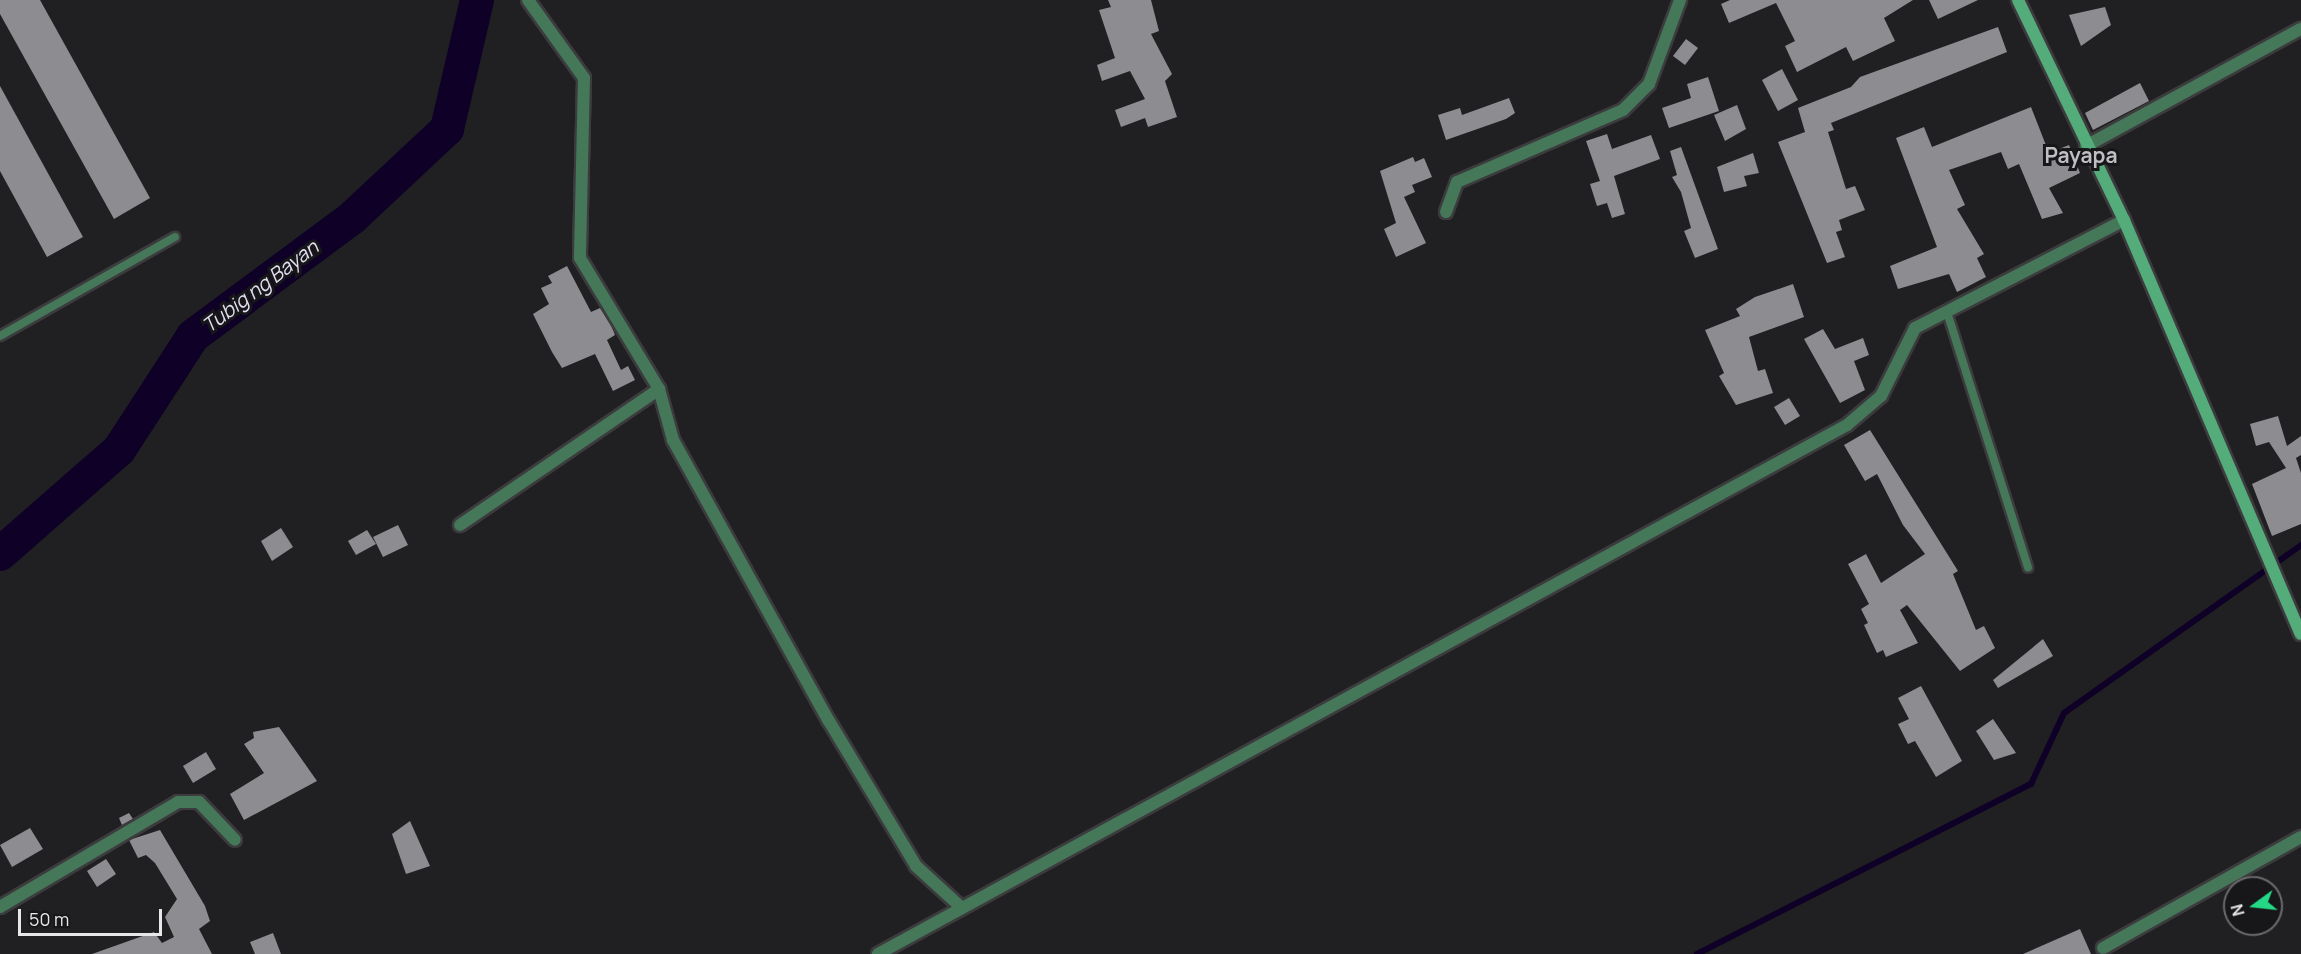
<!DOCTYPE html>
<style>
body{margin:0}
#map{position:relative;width:2301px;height:954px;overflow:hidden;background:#201f22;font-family:Manrope,sans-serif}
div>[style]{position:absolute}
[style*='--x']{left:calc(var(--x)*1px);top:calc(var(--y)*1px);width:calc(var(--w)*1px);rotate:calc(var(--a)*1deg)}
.stream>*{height:6px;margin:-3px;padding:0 3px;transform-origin:3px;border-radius:3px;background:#0e0026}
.river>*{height:34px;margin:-17px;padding:0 17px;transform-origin:17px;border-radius:17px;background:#0e0026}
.building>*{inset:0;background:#8d8c90}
.roads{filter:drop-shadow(2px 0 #3c3b3e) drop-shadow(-2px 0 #3c3b3e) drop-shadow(0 2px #3c3b3e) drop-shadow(0 -2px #3c3b3e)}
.lane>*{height:8px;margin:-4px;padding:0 4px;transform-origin:4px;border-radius:4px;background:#447859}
.street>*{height:12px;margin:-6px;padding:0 6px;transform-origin:6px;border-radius:6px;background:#447859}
.secondary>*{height:12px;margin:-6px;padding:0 6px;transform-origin:6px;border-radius:6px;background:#54ac7a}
span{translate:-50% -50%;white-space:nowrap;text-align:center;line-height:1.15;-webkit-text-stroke:6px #171619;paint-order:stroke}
.water-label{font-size:20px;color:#e3def2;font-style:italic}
.quarter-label{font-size:21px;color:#bfbec2;font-weight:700}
.north{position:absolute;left:2223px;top:876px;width:60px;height:60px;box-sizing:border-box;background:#171619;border:2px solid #6a696c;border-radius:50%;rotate:255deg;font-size:16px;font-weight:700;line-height:24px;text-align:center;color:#e7e6e9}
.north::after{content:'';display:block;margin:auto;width:21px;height:27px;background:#24d886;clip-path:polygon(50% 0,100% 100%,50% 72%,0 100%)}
.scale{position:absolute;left:18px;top:909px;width:144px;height:27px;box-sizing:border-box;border:3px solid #e7e6e9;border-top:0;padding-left:8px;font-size:18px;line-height:21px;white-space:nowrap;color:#e7e6e9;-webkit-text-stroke:4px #171619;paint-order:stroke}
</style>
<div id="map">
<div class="stream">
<div style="--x:1697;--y:954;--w:375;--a:-27"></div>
<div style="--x:2031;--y:784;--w:78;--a:-65.1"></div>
<div style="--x:2064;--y:713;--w:291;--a:-35.3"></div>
</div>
<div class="river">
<div style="--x:0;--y:554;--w:158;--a:-41.2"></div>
<div style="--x:119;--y:450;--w:136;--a:-57"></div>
<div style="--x:193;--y:336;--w:199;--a:-36.6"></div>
<div style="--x:353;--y:217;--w:129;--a:-43.1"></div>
<div style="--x:447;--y:129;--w:132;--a:-76.9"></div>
</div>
<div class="building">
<div style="clip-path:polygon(0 0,40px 0,150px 198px,114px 219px,0 14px)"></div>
<div style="clip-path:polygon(1108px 0,1151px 0,1159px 31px,1151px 34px,1172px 74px,1165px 81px,1177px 117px,1148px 127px,1145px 118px,1121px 127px,1115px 110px,1145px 99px,1130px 71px,1102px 81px,1097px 65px,1115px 58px,1099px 10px,1111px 7px)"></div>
<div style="clip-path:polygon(1730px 0,1913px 0,1884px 18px,1895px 41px,1853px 61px,1846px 47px,1797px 72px,1785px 46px,1795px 41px,1776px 3px,1729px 23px,1721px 4px)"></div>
<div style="clip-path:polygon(1929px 0,1978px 0,1938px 19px)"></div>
<div style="clip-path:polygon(2105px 7px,2111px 25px,2081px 46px,2069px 15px)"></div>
<div style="clip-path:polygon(1998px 27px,2007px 52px,1831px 123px,1834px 130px,1828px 132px,1846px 189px,1855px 186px,1865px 210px,1839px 220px,1842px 230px,1836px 232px,1845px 257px,1827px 263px,1778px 142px,1805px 132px,1798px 108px,1851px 87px,1860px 77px)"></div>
<div style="clip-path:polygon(1686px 39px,1698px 48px,1685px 65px,1673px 56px)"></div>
<div style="clip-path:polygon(1782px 69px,1798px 100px,1778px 111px,1762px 80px)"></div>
<div style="clip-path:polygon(1708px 77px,1719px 111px,1669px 128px,1662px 108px,1691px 98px,1687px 84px)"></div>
<div style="clip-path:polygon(2140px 83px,2149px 101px,2093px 130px,2085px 113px)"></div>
<div style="clip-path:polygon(0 86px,83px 237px,47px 257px,0 171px)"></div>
<div style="clip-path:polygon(1509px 98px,1515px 113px,1506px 119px,1446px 140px,1438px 115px,1460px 108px,1462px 115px)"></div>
<div style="clip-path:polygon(1737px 105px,1746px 129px,1725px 141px,1714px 115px)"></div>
<div style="clip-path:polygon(2031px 107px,2049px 153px,2069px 145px,2080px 173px,2049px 188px,2063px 213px,2042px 219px,2019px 164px,2008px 169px,2001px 152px,1949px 170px,1965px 205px,1957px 209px,1984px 254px,1977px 258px,1986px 277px,1957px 292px,1949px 274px,1898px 289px,1890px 266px,1937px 247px,1896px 138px,1924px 127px,1932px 147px)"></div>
<div style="clip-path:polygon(1607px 134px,1612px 149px,1651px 135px,1660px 159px,1614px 176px,1625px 214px,1612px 218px,1607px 203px,1597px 206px,1590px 184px,1600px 181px,1586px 141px)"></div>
<div style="clip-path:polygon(1681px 147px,1718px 249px,1695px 258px,1684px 231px,1691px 228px,1681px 192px,1672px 177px,1677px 175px,1670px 151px)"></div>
<div style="clip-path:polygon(1753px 153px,1759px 173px,1744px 176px,1747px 186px,1724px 192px,1717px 167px)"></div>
<div style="clip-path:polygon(1413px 157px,1415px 162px,1424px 158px,1432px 177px,1412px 185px,1415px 192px,1404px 197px,1426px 243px,1396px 257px,1384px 229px,1396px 223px,1380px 171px)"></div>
<div style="clip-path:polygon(567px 266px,591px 312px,600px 308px,611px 325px,615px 335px,607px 340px,621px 370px,628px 366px,635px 380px,613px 391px,595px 354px,562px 368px,552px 352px,533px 314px,549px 304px,541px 288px,552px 283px,548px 276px)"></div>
<div style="clip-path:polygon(1793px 284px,1804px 317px,1749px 337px,1758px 371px,1765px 369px,1773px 393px,1736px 405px,1719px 376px,1724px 373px,1705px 330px,1740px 316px,1736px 309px,1755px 297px)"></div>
<div style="clip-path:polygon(1823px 329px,1835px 349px,1863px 338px,1869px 355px,1854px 361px,1865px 390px,1840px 403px,1804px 339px)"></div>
<div style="clip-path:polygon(1789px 398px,1800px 416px,1785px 425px,1774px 407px)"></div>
<div style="clip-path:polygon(2278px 416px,2287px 446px,2301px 436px,2301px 455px,2296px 458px,2301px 473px,2301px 524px,2272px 536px,2252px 484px,2286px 468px,2269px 442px,2256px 446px,2250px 424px)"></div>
<div style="clip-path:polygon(1870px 430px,1958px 571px,1953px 574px,1976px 630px,1984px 626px,1995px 648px,1960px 671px,1907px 605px,1900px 610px,1918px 643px,1886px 657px,1883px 650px,1877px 653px,1864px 625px,1868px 623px,1861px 609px,1869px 604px,1848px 564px,1866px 554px,1881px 583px,1925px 554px,1903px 525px,1877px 474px,1865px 481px,1844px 445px)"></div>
<div style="clip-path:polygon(398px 525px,408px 545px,383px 557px,373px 537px)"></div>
<div style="clip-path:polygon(281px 528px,293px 547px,272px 561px,261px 541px)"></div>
<div style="clip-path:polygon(367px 530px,376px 544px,356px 555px,348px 541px)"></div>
<div style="clip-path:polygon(2043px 639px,2053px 656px,1998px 688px,1993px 680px)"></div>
<div style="clip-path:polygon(1921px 686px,1962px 761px,1936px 777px,1915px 741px,1908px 744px,1898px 724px,1909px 719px,1898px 698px)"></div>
<div style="clip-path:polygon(1993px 719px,2016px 753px,1994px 760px,1976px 731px)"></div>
<div style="clip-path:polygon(279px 727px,317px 781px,244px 820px,230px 794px,264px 773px,244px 744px,254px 738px,253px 732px)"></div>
<div style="clip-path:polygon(206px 752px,216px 769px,193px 783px,183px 766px)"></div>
<div style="clip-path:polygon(129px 813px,133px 819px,122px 825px,119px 818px)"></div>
<div style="clip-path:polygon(410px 821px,430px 866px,406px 874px,392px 834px)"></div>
<div style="clip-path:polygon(30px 828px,43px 849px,12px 867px,0 845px)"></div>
<div style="clip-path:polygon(160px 830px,205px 906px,210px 921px,199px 929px,212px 954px,92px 954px,154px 932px,162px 943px,174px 937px,165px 917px,177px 899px,155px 863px,146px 855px,138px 858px,129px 840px)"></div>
<div style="clip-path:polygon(106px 859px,116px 874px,97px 887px,87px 871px)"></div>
<div style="clip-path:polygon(2080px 929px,2091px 954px,2023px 954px)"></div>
<div style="clip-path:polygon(273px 933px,281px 954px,255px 954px,250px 942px)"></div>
</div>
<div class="roads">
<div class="lane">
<div style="--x:1947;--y:312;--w:268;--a:72.4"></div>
<div style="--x:0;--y:336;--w:201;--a:-29.5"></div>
</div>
<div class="street">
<div style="--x:528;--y:0;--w:96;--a:54.3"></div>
<div style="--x:584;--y:78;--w:180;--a:91.3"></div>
<div style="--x:580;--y:258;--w:153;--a:58.9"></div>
<div style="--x:659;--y:389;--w:53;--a:74.6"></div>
<div style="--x:673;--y:440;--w:321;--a:61"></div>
<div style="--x:829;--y:721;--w:169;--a:59"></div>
<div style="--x:916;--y:866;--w:62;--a:42.4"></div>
<div style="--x:2086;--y:146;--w:245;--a:-28.6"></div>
<div style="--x:1446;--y:212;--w:32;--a:-70"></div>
<div style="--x:1457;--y:182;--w:181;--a:-23.4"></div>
<div style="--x:1623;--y:110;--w:37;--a:-45"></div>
<div style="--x:1649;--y:84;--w:90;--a:-69.7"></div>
<div style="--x:460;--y:525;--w:241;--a:-34.3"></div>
<div style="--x:0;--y:907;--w:207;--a:-30.5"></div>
<div style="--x:178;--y:802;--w:21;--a:0"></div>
<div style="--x:199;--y:802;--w:52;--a:46.5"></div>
<div style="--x:2103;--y:948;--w:227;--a:-29.3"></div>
<div style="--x:878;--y:954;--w:1104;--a:-28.63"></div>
<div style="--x:1847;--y:425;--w:45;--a:-40.5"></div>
<div style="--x:1881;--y:396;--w:76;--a:-63.4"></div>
<div style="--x:1915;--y:328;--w:235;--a:-27.3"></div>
</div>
<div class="secondary">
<div style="--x:2018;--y:0;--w:244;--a:64.3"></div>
<div style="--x:2124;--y:220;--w:450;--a:66.9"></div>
</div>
</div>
<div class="water-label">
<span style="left:260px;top:286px;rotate:-37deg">Tubig ng Bayan</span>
</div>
<div class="quarter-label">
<span style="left:2081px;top:155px">Payapa</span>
</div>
<div class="north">N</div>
<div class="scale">50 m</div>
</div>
